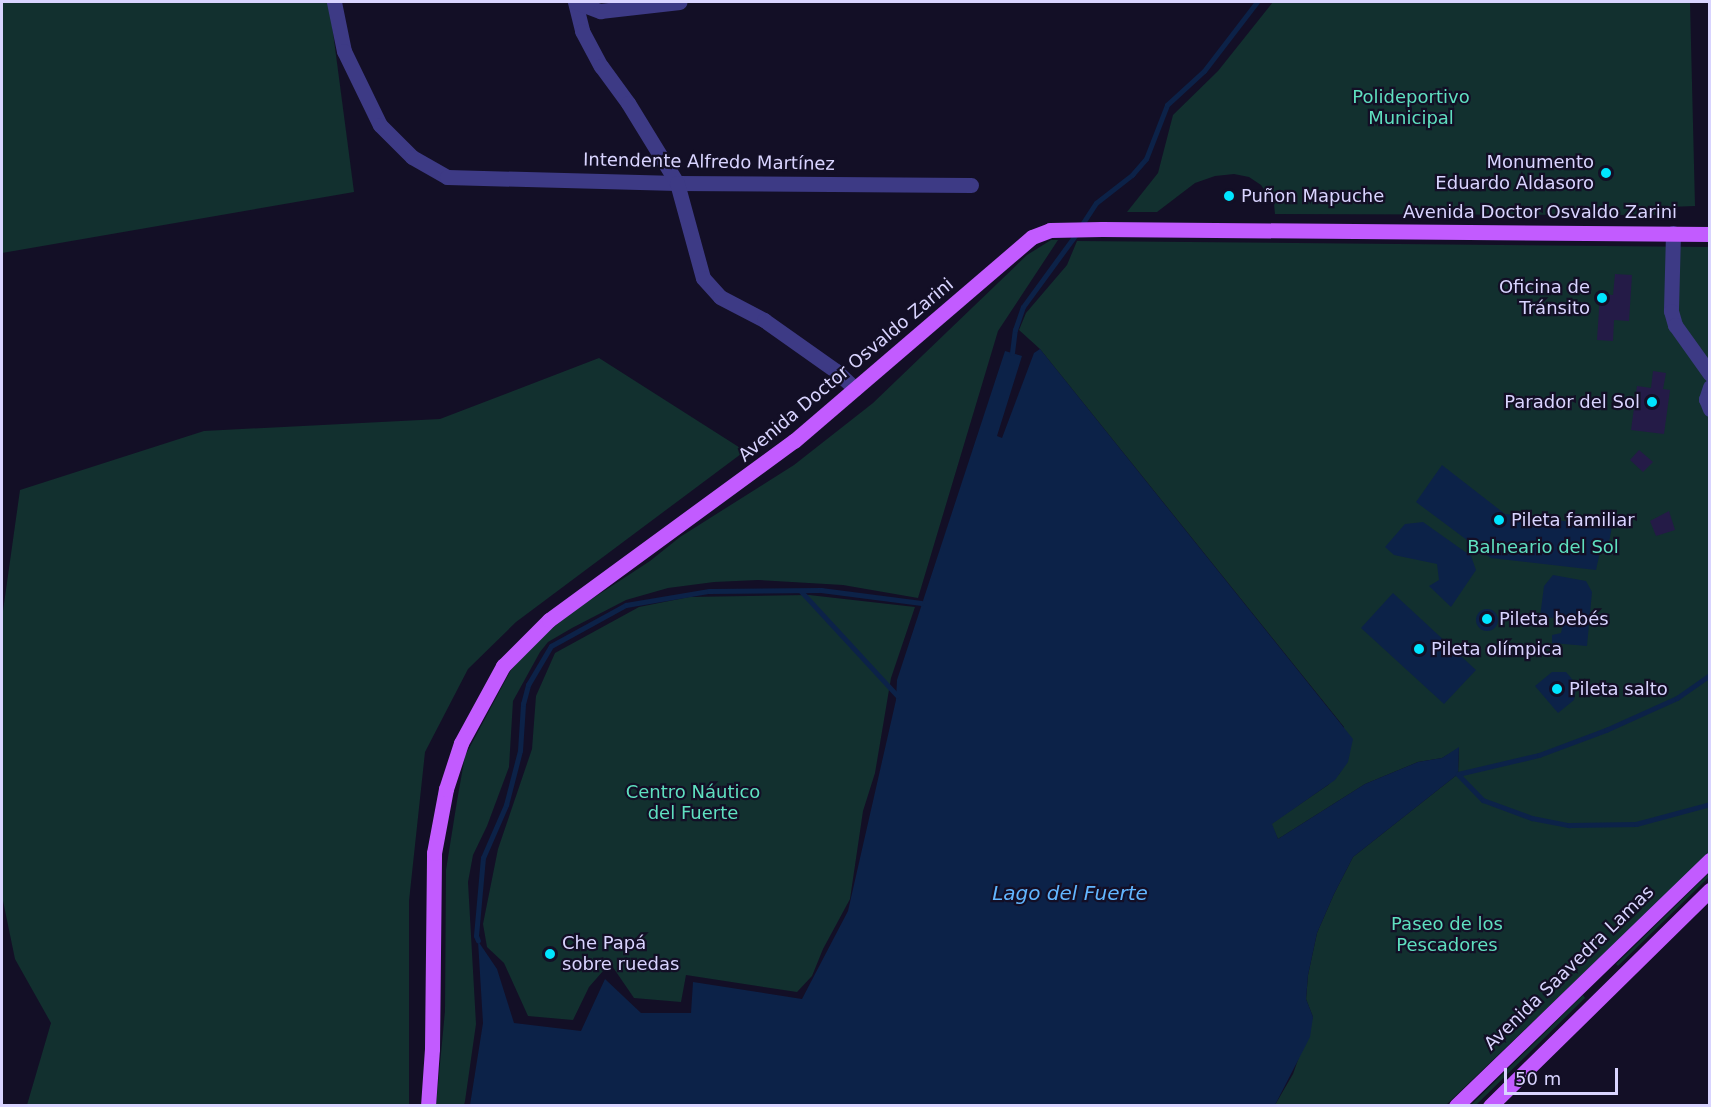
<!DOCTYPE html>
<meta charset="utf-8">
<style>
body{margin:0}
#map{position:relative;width:1711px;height:1107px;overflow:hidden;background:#130f26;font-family:"DejaVu Sans",sans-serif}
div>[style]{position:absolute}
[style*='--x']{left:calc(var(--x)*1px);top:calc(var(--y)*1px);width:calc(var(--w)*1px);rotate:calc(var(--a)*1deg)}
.green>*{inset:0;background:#12302f}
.water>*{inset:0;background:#0c2248}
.round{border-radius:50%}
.stream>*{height:4.5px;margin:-2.25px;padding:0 2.25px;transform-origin:2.25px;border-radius:2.25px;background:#0c2248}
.building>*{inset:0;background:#241b47}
.minor>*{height:15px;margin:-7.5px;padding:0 7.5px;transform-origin:7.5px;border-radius:7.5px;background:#3d3a85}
.major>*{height:15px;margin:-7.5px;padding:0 7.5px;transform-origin:7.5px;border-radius:7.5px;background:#c25bff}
.dots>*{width:16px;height:16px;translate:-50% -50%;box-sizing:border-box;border:3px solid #130f26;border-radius:50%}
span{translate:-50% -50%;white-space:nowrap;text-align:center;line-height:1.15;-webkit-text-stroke:4.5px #130f26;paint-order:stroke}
.park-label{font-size:18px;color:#5fe0c0}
.street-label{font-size:18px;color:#d9d4ff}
.poi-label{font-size:18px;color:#d9d4ff}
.right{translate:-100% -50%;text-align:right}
.left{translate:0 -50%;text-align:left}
.water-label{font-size:20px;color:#62b6ff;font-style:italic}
.frame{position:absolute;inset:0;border:3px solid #d9d4ff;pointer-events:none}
.scale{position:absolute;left:1504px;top:1068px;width:114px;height:27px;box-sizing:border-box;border:3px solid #d9d4ff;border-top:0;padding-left:8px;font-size:18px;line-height:21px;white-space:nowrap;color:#d9d4ff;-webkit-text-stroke:4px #130f26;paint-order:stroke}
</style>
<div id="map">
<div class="green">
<div style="clip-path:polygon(2px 2px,329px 2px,354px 192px,2px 253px)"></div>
<div style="clip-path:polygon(1273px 2px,1690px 2px,1695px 206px,1668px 207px,1658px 215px,1275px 214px,1274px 204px,1261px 185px,1249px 177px,1234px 174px,1215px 176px,1195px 183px,1157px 212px,1127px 212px,1158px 173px,1173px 115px,1218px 71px)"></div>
<div style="clip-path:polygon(1051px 240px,1058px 240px,998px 331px,918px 598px,843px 585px,758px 580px,714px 582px,668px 588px,626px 600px,572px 628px,548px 642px,540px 652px,513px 701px,509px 767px,487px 826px,473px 855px,468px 882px,476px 1024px,465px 1101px,464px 1105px,436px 1106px,445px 1011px,446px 870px,457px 801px,465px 756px,511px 670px,535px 642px,575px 610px,650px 561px,680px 537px,794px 465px,873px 403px,1027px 255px)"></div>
<div style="clip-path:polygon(1077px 241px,1709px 247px,1709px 853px,1446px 1105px,1275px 1105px,1293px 1074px,1313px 1017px,1306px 999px,1308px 975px,1317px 933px,1334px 894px,1353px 857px,1458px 774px,1459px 748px,1442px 758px,1418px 762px,1365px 784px,1278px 839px,1271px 824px,1328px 785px,1340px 773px,1344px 727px,1040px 349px,1019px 330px,1026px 313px,1067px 265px)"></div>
<div style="clip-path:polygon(599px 358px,745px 451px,516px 622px,468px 669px,425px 752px,409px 901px,409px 1105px,27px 1105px,51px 1023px,15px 959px,2px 896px,2px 618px,20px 490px,204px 431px,440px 419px)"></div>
<div style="clip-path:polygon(809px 595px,915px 607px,891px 678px,875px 773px,863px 811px,850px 899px,823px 949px,812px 976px,797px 992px,686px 975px,681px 1002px,634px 998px,610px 963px,589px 987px,573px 1020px,528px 1016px,504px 963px,487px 947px,483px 924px,498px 849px,532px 749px,536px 696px,555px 653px,639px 607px,689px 597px)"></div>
<div style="clip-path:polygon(1709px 873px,1709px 877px,1618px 966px,1616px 964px)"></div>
<div style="clip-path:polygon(1583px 995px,1585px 998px,1476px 1105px,1471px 1105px)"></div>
</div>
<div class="water">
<div style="clip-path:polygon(1040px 349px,1353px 739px,1348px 762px,1335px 780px,1272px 824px,1278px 839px,1365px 784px,1418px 762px,1442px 758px,1459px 747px,1458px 774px,1353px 857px,1334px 894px,1317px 933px,1308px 975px,1306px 999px,1313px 1017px,1310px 1037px,1275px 1105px,470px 1105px,483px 1023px,478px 941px,497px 969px,514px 1023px,581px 1031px,605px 979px,641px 1013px,691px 1013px,693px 982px,802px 999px,848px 911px,896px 700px,897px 680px,1005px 351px,1022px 356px,997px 436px,1002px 438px,1034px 353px)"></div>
<div style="clip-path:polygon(1442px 465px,1505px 514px,1612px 527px,1607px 552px,1600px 552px,1596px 570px,1491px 558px,1416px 502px)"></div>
<div style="clip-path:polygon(1423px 522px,1471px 556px,1476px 570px,1451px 607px,1429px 586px,1439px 580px,1437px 564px,1394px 555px,1385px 547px,1405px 524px)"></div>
<div style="clip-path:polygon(1553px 575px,1586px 581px,1592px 592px,1587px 646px,1552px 643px,1552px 635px,1561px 633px,1563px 624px,1556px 618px,1540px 617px,1544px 586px)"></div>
<div style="clip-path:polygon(1393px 593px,1476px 670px,1444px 704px,1361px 628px)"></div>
<div class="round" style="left:1476px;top:609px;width:22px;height:22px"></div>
<div style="clip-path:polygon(1552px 672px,1566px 672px,1577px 685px,1574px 700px,1558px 713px,1535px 686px)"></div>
</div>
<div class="stream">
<div style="--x:1081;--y:226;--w:27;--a:-57"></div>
<div style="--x:1096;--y:203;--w:46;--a:-37.9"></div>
<div style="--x:1132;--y:175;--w:21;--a:-49"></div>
<div style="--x:1146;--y:159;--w:58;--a:-68.7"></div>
<div style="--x:1167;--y:105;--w:50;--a:-42.6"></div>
<div style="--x:1204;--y:71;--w:87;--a:-52.5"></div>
<div style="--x:1012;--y:353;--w:23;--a:-83"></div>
<div style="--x:1015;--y:330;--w:24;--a:-71"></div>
<div style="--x:1023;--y:307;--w:92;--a:-53.9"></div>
<div style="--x:801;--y:591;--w:142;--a:47.3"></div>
<div style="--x:1458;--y:774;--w:83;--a:-13.2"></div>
<div style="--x:1539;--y:755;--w:72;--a:-20.5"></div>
<div style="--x:1606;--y:730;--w:78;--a:-24.3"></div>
<div style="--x:1677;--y:698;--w:40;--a:-34.9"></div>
<div style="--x:1458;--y:774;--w:36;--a:46"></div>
<div style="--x:1483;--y:800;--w:52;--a:20.2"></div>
<div style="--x:1532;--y:818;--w:38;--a:11"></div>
<div style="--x:1569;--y:825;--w:67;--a:-0.9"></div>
<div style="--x:1636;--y:824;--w:77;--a:-15.1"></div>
<div style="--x:478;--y:941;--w:5;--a:-112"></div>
<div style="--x:476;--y:936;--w:78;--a:-84.9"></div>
<div style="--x:483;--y:858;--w:58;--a:-66.5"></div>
<div style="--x:506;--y:805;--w:56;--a:-75.5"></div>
<div style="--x:520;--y:751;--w:47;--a:-86.3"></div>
<div style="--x:523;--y:704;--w:20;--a:-75"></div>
<div style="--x:528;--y:685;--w:45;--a:-59.5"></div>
<div style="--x:551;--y:646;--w:85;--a:-28.7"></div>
<div style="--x:626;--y:605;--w:84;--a:-9.6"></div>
<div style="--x:709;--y:591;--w:112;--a:-0.5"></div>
<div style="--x:821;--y:590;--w:101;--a:7.4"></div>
</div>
<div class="building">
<div style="clip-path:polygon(1615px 274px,1632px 275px,1629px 321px,1614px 320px,1613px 341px,1597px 340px,1600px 294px,1613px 295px)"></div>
<div style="clip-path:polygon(1653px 371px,1666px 373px,1663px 389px,1670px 390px,1664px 434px,1631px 430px,1637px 386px,1651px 388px)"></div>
<div style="clip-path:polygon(1639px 450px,1653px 462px,1643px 472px,1630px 460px)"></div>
<div style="clip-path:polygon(1669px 511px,1675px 530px,1656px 536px,1650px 521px)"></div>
</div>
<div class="minor">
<div style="--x:334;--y:2;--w:50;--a:78.5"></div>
<div style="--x:344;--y:51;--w:82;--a:64.1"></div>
<div style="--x:380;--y:125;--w:45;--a:45"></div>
<div style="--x:412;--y:157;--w:40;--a:29.7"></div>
<div style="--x:447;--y:177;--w:230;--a:1.5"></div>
<div style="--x:677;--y:183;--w:294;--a:0.4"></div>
<div style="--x:575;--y:2;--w:30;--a:76"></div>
<div style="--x:582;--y:31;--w:40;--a:62"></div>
<div style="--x:601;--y:66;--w:46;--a:53.9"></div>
<div style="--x:628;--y:103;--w:94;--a:58.5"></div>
<div style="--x:677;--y:183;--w:98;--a:74.7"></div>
<div style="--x:703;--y:278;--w:25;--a:48"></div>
<div style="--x:720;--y:297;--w:50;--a:27.6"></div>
<div style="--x:764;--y:320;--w:88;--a:35.3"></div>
<div style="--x:836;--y:371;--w:26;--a:43"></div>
<div style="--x:576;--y:2;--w:26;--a:21"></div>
<div style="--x:600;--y:11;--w:80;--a:-6.5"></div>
<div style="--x:1673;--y:233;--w:78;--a:91.5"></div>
<div style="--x:1671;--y:311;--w:15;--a:74"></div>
<div style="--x:1675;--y:325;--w:60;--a:54.5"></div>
<div style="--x:1710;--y:387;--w:13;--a:108"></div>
<div style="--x:1706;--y:399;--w:11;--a:68"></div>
</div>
<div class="major">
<div style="--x:428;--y:1106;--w:57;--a:-86"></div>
<div style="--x:432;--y:1049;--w:196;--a:-89.4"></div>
<div style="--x:434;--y:853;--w:65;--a:-79.4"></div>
<div style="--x:446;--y:789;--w:48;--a:-71.9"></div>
<div style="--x:461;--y:743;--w:88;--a:-61.4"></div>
<div style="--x:503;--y:666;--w:65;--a:-45"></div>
<div style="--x:549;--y:620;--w:303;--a:-36.2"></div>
<div style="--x:794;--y:441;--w:313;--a:-40.6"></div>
<div style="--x:1032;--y:237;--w:19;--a:-21"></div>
<div style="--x:1050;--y:230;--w:52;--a:-1.1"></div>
<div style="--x:1102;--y:229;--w:608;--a:0.47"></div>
<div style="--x:1456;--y:1106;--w:354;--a:-44.1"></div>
<div style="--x:1490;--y:1106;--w:308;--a:-44.5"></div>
</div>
<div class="dots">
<div style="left:1606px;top:173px;background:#00e5ff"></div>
<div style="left:1229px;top:196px;background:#00e5ff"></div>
<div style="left:1602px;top:298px;background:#00e5ff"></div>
<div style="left:1652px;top:402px;background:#00e5ff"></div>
<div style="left:1499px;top:520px;background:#00e5ff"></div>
<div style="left:1487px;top:619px;background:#00e5ff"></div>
<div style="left:1419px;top:649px;background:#00e5ff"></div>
<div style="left:1557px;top:689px;background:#00e5ff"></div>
<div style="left:550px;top:954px;background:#00e5ff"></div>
</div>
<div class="park-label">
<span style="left:1411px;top:108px">Polideportivo<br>Municipal</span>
<span style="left:1543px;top:547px">Balneario del Sol</span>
<span style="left:693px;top:803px">Centro Náutico<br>del Fuerte</span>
<span style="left:1447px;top:935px">Paseo de los<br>Pescadores</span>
</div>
<div class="street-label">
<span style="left:709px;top:162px;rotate:1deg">Intendente Alfredo Martínez</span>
<span style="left:1540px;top:212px">Avenida Doctor Osvaldo Zarini</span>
<span style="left:846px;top:370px;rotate:-40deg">Avenida Doctor Osvaldo Zarini</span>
<span style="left:1569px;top:968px;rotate:-44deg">Avenida Saavedra Lamas</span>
</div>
<div class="poi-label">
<span class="right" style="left:1594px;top:173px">Monumento<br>Eduardo Aldasoro</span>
<span class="left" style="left:1241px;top:196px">Puñon Mapuche</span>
<span class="right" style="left:1590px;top:298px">Oficina de<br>Tránsito</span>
<span class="right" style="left:1640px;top:402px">Parador del Sol</span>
<span class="left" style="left:1511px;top:520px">Pileta familiar</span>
<span class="left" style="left:1499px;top:619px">Pileta bebés</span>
<span class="left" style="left:1431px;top:649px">Pileta olímpica</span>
<span class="left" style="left:1569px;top:689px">Pileta salto</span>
<span class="left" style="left:562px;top:954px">Che Papá<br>sobre ruedas</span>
</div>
<div class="water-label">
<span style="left:1070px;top:893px">Lago del Fuerte</span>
</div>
<div class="frame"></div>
<div class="scale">50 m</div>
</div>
